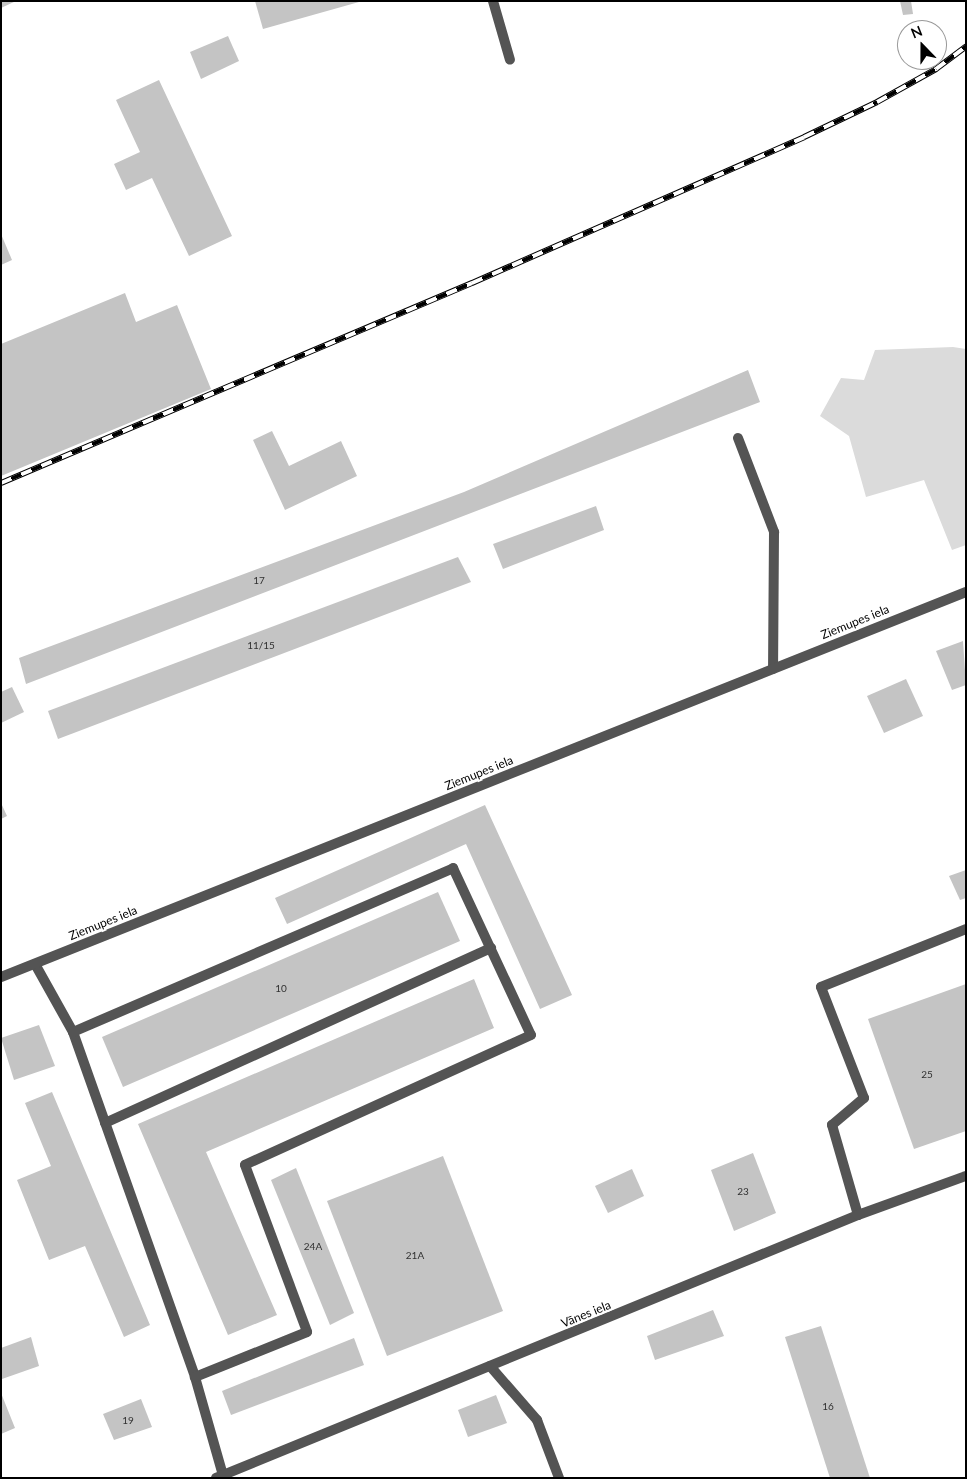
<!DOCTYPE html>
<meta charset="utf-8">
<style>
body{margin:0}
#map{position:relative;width:967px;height:1479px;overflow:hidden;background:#fff;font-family:Lato,sans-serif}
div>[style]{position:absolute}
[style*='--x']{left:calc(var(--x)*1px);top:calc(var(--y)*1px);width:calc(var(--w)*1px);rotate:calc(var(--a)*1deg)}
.green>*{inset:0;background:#dbdbdb}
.building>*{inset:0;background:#c4c4c4}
.lane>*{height:10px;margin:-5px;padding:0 5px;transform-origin:5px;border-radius:5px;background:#545454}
.street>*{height:10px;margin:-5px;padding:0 5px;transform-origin:5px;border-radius:5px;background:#545454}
.rail>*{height:5.5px;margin-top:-2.75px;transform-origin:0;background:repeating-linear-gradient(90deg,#fff 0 11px,#000 0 22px);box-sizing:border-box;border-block:1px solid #000}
span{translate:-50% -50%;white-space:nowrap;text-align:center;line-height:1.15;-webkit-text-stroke:4px #fff;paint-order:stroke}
.number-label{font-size:10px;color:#313131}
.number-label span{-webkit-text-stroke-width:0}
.street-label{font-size:12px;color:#000}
.frame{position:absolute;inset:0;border:2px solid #000;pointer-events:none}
.north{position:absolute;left:897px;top:20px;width:50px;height:50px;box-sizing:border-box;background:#fff;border:1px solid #999;border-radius:50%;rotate:338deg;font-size:14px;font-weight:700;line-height:20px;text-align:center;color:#000}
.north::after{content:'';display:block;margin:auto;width:18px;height:22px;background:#000;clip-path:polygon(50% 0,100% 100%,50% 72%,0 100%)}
</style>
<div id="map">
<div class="green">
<div style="clip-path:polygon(953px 347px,966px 349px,966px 545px,952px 550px,924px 480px,866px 497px,849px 436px,820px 416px,841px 378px,864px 380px,875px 350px)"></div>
</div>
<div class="building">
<div style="clip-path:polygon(1px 1px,16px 1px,1px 8px)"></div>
<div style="clip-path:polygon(255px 1px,359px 1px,359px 2px,263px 29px)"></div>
<div style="clip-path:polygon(900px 1px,911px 1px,913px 14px,903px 15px)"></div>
<div style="clip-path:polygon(228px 36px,239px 61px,201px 79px,190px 52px)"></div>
<div style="clip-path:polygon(159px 80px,232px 236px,189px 256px,152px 178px,126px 190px,114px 164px,140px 152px,116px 100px)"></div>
<div style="clip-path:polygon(1px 234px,12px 260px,1px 265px)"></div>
<div style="clip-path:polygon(125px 293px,136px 322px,177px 305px,211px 389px,1px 476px,1px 344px)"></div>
<div style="clip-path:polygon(748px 370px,760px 402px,26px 684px,19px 658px,464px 492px)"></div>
<div style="clip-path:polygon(272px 431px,289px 466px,341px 441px,357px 476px,285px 510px,253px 440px)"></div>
<div style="clip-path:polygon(596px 506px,604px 530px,503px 569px,493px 544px)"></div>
<div style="clip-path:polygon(458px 557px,471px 582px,58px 739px,48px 711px)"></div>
<div style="clip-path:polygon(963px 641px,966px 685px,952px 690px,936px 651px)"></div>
<div style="clip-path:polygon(906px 679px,923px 716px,884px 733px,867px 696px)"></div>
<div style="clip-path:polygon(12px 687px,24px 712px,1px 723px,1px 692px)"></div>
<div style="clip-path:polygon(1px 803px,7px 816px,1px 819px)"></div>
<div style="clip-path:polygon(485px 805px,572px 995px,540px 1009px,466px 844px,287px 924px,275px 898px)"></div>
<div style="clip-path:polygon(966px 870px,966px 898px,960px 900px,949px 876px)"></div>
<div style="clip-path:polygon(438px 892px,460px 941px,123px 1087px,102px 1037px)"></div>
<div style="clip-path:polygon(474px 979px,494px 1028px,206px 1152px,277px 1315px,228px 1335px,138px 1124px)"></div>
<div style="clip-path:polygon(966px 984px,966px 1131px,914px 1149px,868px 1019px)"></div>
<div style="clip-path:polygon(39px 1025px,55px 1066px,14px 1080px,1px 1038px)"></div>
<div style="clip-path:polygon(52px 1092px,150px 1325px,124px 1337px,85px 1246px,49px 1260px,17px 1180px,51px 1166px,25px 1103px)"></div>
<div style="clip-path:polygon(753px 1153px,776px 1213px,734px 1231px,711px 1170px)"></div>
<div style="clip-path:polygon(443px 1156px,503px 1311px,387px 1356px,327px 1201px)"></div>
<div style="clip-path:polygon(296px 1168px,354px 1313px,330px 1325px,271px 1180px)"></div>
<div style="clip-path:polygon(632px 1169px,644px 1196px,608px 1213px,595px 1186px)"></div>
<div style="clip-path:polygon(713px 1310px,724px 1336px,655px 1360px,647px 1336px)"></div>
<div style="clip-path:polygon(821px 1326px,870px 1478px,830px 1478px,785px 1337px)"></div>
<div style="clip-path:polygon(31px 1337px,39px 1366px,2px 1379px,1px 1348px)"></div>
<div style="clip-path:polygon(354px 1338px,364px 1365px,231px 1415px,222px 1391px)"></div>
<div style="clip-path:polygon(1px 1393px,15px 1428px,1px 1434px)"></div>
<div style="clip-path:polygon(496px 1395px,507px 1423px,468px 1437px,458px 1410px)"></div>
<div style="clip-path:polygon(141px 1399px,152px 1427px,114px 1440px,103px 1414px)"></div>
</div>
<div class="lane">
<div style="--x:493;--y:1;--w:61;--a:73.9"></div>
<div style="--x:738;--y:438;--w:101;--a:69"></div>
<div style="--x:774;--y:532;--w:137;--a:90.4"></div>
<div style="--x:35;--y:964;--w:78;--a:60.8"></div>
<div style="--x:73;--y:1032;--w:366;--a:70.5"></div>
<div style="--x:195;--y:1377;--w:102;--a:74.1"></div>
<div style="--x:73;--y:1032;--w:414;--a:-23.3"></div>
<div style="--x:453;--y:868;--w:184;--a:65"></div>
<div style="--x:531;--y:1035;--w:314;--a:155.6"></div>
<div style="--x:245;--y:1165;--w:178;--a:69.6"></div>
<div style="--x:307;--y:1332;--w:121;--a:158.1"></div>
<div style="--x:105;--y:1123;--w:424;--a:-24.4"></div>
<div style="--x:858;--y:1215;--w:94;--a:-106.1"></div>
<div style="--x:832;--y:1125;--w:42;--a:-40.2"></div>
<div style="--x:864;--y:1098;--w:119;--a:-111.2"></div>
<div style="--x:821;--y:987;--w:156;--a:-21.8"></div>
<div style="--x:490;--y:1366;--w:72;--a:49"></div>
<div style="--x:537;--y:1420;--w:62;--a:69.2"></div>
</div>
<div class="street">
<div style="--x:1;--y:977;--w:1039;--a:-21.75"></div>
<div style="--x:216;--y:1478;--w:694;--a:-22.28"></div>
<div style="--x:858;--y:1215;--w:115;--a:-19.9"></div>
</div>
<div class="rail">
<div style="--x:1;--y:483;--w:512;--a:-23.01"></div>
<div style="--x:472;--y:283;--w:363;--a:-23.7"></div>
<div style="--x:804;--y:137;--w:81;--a:-25.6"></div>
<div style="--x:877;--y:102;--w:68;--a:-29.2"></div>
<div style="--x:936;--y:69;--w:38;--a:-37"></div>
</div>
<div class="number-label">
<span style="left:259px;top:581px">17</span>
<span style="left:261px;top:646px">11/15</span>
<span style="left:281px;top:989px">10</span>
<span style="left:927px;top:1075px">25</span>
<span style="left:743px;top:1192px">23</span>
<span style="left:313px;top:1247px">24A</span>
<span style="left:415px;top:1256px">21A</span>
<span style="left:828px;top:1407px">16</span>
<span style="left:128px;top:1421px">19</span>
</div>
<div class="street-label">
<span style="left:855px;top:622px;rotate:-22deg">Ziemupes iela</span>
<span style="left:479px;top:773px;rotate:-22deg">Ziemupes iela</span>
<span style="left:103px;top:923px;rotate:-22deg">Ziemupes iela</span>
<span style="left:586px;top:1314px;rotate:-22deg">Vānes iela</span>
</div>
<div class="frame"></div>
<div class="north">N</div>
</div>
